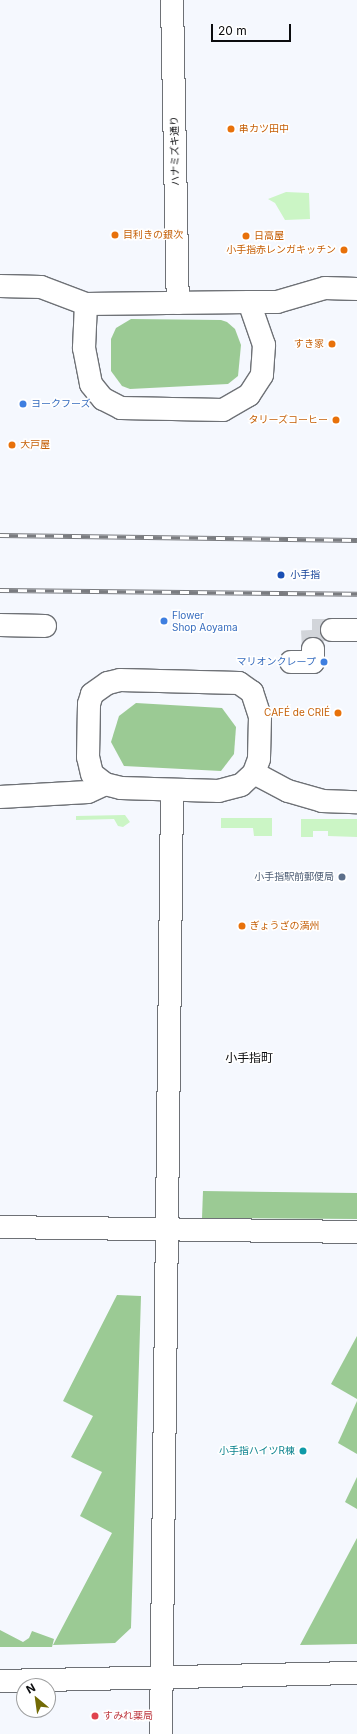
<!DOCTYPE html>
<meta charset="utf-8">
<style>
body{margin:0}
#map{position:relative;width:357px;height:1734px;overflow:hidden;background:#f5f8fe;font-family:Inter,"Noto Sans JP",sans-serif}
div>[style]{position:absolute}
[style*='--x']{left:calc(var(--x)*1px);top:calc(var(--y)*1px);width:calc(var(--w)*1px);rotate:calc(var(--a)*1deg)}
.green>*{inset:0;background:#cbf5c5}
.forest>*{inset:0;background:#9bca94}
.street-tunnel>*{height:22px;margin-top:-11px;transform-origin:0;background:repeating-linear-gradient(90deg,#d2d5da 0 22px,transparent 0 33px)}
.roads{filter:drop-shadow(1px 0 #6e7176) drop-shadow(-1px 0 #6e7176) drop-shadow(0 1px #6e7176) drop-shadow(0 -1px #6e7176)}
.street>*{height:22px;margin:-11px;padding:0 11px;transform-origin:11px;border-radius:11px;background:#fff}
.secondary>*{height:22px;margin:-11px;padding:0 11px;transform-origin:11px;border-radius:11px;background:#fff}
.rail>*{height:4.5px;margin-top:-2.25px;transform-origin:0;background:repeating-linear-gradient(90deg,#fff 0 9px,#7a7c80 0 18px);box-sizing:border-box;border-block:1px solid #7a7c80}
.dots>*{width:11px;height:11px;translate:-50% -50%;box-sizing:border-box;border:2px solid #fff;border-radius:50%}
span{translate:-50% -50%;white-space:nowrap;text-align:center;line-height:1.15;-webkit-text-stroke:3px #fff;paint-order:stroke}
.food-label{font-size:10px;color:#c56008}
.left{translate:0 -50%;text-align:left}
.right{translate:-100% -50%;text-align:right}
.street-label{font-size:10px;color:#0b0c0e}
.shop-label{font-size:10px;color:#366cbe}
.transit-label{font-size:10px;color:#164399}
.service-label{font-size:10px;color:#4e5e75}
.culture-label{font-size:10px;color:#0d838f}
.health-label{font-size:10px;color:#be3a42}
.quarter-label{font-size:12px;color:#0b0c0e}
.north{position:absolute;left:16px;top:1678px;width:40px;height:40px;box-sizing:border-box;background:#fff;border:1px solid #9d9e9f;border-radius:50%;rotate:331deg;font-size:11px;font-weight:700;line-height:16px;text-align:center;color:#0b0c0e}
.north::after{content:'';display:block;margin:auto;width:14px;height:18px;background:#736b05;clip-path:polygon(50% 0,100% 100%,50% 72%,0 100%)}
.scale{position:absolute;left:211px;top:24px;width:80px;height:18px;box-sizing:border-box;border:2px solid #0b0c0e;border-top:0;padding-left:5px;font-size:12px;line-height:14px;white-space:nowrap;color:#0b0c0e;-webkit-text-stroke:3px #fff;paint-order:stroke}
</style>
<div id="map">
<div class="green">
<div style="clip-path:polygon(286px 192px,309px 193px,310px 219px,285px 220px,275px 203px,268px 199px)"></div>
<div style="clip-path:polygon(125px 815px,130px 822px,123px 827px,118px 826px,114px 819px,76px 820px,76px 816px)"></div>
<div style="clip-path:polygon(221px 818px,272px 818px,272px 836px,254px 836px,253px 828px,221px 828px)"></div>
<div style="clip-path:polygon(301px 819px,357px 819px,357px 837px,328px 836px,328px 831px,313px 831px,313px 837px,301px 837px)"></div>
</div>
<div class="forest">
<div style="clip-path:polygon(131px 319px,221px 320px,227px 322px,235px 329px,241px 345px,238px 376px,228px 384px,130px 389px,122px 386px,111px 371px,111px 339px,116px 328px)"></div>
<div style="clip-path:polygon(136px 703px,222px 708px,236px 727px,234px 754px,221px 771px,124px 766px,111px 742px,119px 716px)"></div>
<div style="clip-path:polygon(203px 1191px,357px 1193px,357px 1219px,202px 1218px)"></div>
<div style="clip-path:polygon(117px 1295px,141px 1296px,131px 1628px,115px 1643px,53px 1645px,112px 1533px,80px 1516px,102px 1472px,71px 1457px,93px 1416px,63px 1401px)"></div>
<div style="clip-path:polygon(357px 1336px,357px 1399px,331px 1384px)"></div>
<div style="clip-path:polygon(357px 1401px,357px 1454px,338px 1443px)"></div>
<div style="clip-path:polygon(357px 1477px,357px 1509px,345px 1502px)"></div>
<div style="clip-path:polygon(357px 1538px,357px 1644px,300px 1645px)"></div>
<div style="clip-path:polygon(0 1630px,23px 1642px,29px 1638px,32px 1631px,54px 1639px,52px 1647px,0 1647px)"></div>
</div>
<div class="street-tunnel">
<div style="--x:313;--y:649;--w:19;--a:-93"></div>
<div style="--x:312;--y:630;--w:20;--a:0"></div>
</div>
<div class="roads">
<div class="street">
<div style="--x:0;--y:286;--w:41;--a:1.4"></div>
<div style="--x:41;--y:287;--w:48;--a:20.7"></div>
<div style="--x:249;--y:302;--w:28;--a:0"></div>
<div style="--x:277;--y:302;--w:50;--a:-16.3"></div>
<div style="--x:325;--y:288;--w:32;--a:2"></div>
<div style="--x:0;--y:625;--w:45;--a:1.3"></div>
<div style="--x:332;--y:630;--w:25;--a:0"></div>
<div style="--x:291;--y:662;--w:22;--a:0"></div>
<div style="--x:313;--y:662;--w:13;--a:-90"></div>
<div style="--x:254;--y:773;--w:38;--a:28"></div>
<div style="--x:288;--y:791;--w:35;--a:16"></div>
<div style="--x:322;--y:801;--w:35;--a:2"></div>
<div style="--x:0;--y:797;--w:88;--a:-3.3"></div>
<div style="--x:88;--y:792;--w:19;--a:-25"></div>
<div style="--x:0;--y:1227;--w:357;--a:0.8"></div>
</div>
<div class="secondary">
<div style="--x:172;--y:0;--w:303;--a:88.9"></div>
<div style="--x:249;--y:302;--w:46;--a:70.8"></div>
<div style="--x:264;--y:345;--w:30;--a:94"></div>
<div style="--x:262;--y:375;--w:24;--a:123"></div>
<div style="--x:249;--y:395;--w:30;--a:150"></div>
<div style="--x:223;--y:410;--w:102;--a:-178.9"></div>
<div style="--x:121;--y:408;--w:20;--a:-153"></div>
<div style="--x:103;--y:399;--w:19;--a:-129"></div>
<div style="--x:91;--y:384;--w:37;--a:-101"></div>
<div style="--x:84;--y:348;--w:44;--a:-87.4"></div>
<div style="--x:86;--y:304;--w:163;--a:-0.7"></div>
<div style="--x:120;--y:680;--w:119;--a:1.4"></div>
<div style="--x:239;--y:683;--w:16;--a:35"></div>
<div style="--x:252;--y:692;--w:26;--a:72"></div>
<div style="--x:260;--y:717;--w:42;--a:91.4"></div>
<div style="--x:259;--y:759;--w:15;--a:110"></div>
<div style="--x:254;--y:773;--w:18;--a:137"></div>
<div style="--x:241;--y:785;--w:23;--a:165"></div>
<div style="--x:219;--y:791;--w:98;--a:-178.2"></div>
<div style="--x:121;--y:788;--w:16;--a:-166"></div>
<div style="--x:105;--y:784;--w:16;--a:-142"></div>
<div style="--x:92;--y:774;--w:17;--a:-103"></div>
<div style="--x:88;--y:757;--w:53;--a:-88.9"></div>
<div style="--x:89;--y:704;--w:10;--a:-73"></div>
<div style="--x:92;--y:694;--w:19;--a:-35"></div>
<div style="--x:108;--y:683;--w:12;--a:-14"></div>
<div style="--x:0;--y:1681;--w:357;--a:-1.3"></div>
<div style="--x:161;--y:1734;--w:943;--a:-89.33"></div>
</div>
</div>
<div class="rail">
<div style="--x:0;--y:535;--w:357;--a:0.8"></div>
<div style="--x:0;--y:590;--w:357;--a:0.6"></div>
</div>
<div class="dots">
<div style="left:231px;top:129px;background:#e8710a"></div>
<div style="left:115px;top:235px;background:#e8710a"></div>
<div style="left:246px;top:236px;background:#e8710a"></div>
<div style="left:344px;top:250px;background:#e8710a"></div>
<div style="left:332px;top:344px;background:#e8710a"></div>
<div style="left:23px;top:404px;background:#3f7fe0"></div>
<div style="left:336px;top:420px;background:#e8710a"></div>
<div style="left:12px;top:445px;background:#e8710a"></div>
<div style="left:281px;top:575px;background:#1a4fb4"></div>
<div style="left:164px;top:621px;background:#3f7fe0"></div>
<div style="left:324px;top:662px;background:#3f7fe0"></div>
<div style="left:338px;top:713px;background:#e8710a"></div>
<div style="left:342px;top:877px;background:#5c6f8a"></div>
<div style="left:242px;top:926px;background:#e8710a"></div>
<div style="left:303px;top:1451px;background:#0f9aa8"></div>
<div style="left:95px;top:1716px;background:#e0444e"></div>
</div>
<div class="food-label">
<span class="left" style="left:239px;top:129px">串カツ田中</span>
<span class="left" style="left:123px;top:235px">目利きの銀次</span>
<span class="left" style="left:254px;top:236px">日高屋</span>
<span class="right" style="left:336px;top:250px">小手指赤レンガキッチン</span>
<span class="right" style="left:324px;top:344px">すき家</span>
<span class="right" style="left:328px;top:420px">タリーズコーヒー</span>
<span class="left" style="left:20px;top:445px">大戸屋</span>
<span class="right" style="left:330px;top:713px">CAFÉ de CRIÉ</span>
<span class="left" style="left:250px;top:926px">ぎょうざの満州</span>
</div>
<div class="street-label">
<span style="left:175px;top:151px;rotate:-91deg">ハナミズキ通り</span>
</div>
<div class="shop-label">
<span class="left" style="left:31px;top:404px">ヨークフーズ</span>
<span class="left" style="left:172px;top:621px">Flower<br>Shop Aoyama</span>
<span class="right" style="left:316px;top:662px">マリオンクレープ</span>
</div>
<div class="transit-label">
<span class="left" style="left:290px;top:575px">小手指</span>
</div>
<div class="service-label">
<span class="right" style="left:334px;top:877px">小手指駅前郵便局</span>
</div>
<div class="culture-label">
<span class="right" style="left:295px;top:1451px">小手指ハイツR棟</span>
</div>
<div class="health-label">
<span class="left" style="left:103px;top:1716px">すみれ薬局</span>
</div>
<div class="quarter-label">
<span style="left:249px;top:1058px">小手指町</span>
</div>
<div class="north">N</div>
<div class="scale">20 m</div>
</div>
